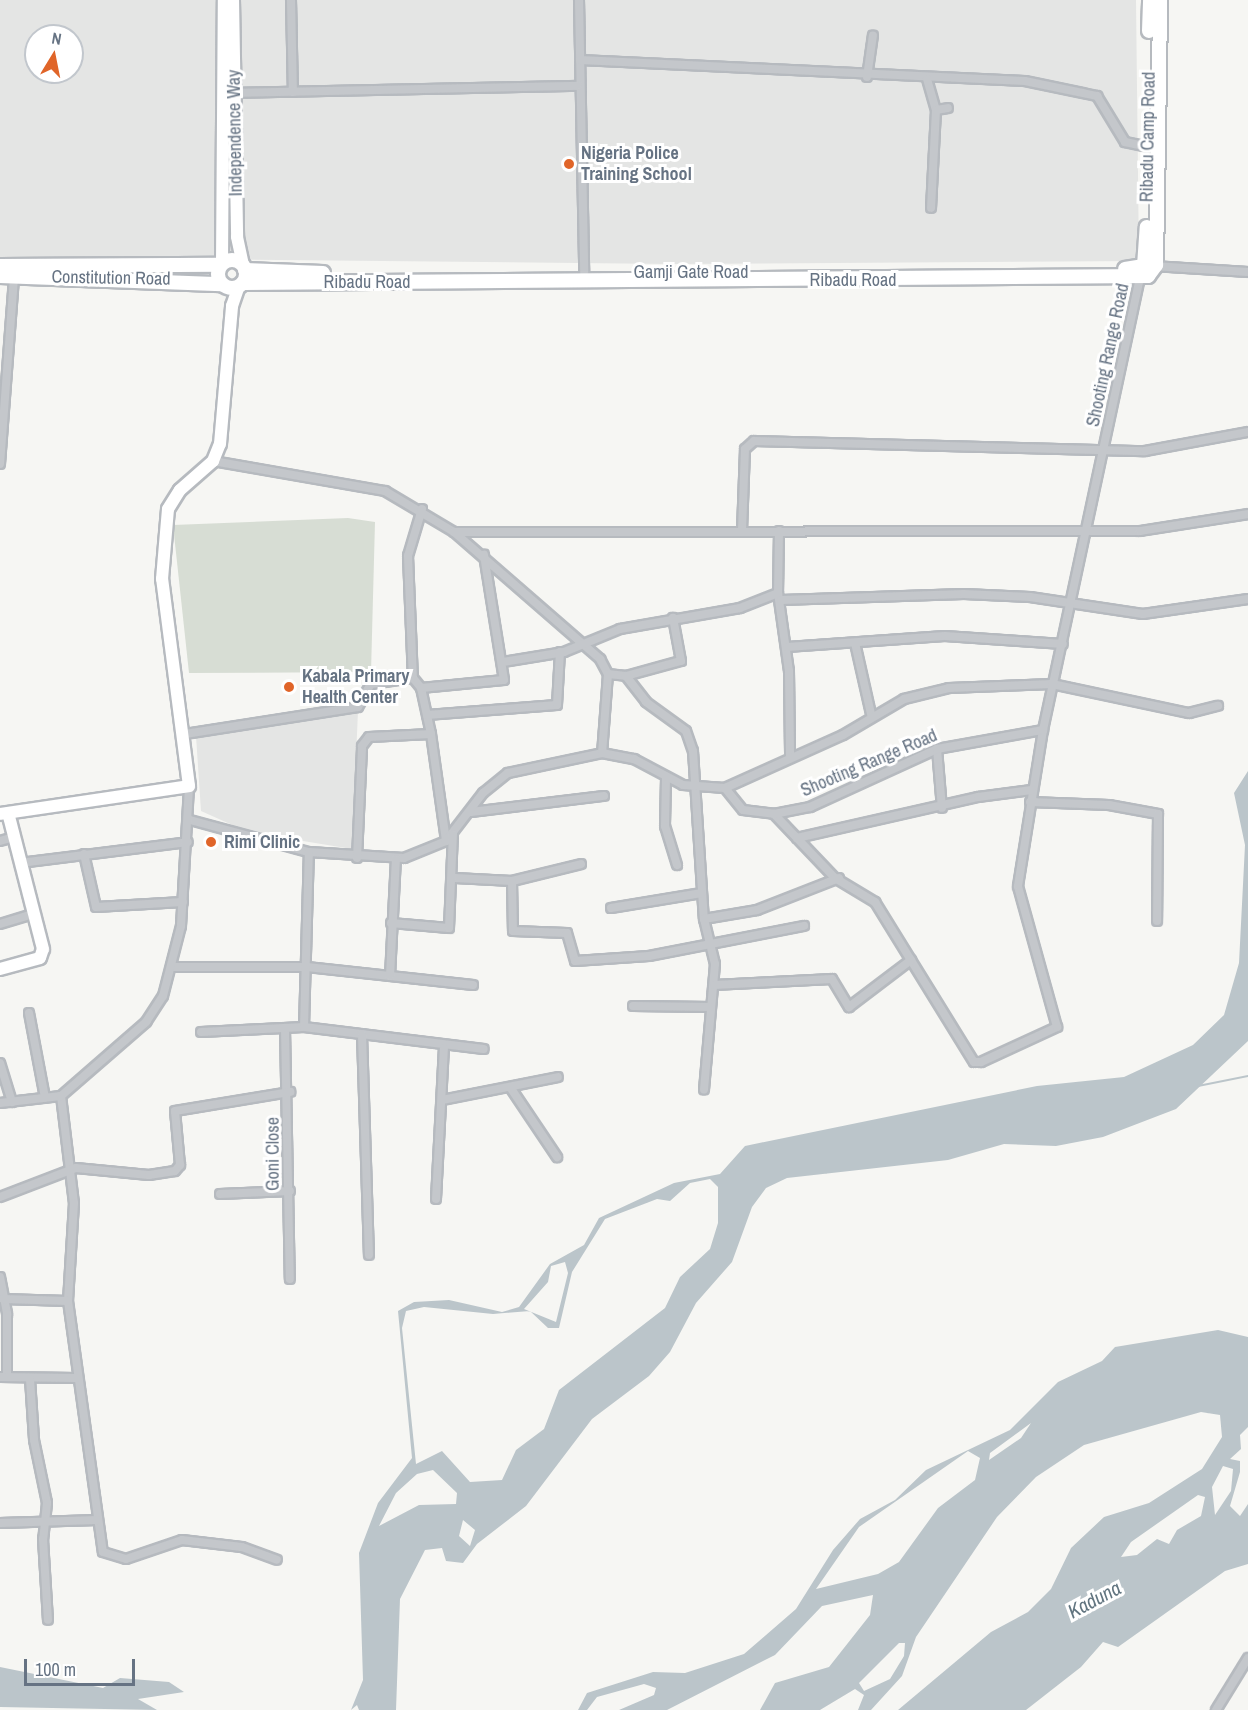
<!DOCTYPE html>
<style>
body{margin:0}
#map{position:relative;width:1248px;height:1710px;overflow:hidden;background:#f6f6f3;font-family:"Archivo Narrow",sans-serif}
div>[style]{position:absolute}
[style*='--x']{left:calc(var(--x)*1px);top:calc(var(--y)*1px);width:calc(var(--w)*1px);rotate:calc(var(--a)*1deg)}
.built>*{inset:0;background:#e4e5e4}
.green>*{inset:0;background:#d7ddd4}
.water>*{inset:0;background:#bbc5ca}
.stream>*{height:2px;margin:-1px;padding:0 1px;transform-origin:1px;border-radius:1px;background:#bbc5ca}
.roads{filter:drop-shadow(2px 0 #b6babf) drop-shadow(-2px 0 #b6babf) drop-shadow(0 2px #b6babf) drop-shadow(0 -2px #b6babf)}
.street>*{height:8px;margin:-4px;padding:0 4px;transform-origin:4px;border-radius:4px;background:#c4c7cb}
.secondary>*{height:12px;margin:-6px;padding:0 6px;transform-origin:6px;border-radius:6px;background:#fff}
.primary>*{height:14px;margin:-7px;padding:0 7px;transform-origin:7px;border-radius:7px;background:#fff}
.primary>.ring{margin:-7px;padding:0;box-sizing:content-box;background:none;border:14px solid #fff;border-radius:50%}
.dots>*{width:16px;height:16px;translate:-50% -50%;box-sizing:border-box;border:3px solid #fff;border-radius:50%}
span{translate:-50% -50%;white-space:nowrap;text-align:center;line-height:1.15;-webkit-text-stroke:6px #fff;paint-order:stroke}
.street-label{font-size:18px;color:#667383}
.poi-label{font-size:18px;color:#667383;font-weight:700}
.left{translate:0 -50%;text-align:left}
.water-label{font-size:20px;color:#627580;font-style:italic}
.north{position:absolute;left:24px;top:24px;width:60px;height:60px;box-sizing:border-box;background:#fff;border:2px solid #c2c7cd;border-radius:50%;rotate:10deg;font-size:16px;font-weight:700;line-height:24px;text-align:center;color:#667383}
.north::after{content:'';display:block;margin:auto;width:21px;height:27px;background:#e06529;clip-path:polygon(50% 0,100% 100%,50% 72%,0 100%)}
.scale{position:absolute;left:24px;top:1659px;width:111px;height:27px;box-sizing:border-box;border:3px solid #667383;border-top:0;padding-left:8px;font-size:18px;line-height:21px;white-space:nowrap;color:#667383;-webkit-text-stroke:4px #fff;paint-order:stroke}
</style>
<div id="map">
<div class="built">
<div style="clip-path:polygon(evenodd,0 0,1136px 0,1139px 261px,670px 264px,0 257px,0 0,36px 36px,72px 36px,72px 72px,36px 72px,36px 36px)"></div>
<div style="clip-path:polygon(358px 711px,352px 849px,248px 832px,201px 811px,196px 736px)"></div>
</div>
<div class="green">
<div style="clip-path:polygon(348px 518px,375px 522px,371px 672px,189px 673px,173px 525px)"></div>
</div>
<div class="water">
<div style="clip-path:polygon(evenodd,1248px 771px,1248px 1041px,1176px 1109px,1103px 1137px,1056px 1146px,1004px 1144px,948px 1160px,787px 1178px,766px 1188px,752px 1207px,732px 1262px,696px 1303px,670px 1352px,649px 1376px,592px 1419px,526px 1506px,477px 1544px,463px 1563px,446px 1561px,442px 1548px,425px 1550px,400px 1599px,396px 1710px,359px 1710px,357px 1705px,351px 1710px,363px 1680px,359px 1553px,378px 1503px,412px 1458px,398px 1311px,414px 1302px,449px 1300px,502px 1312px,519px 1307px,550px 1264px,584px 1245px,599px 1218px,674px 1183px,720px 1174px,745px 1146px,1037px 1086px,1124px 1077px,1193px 1045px,1224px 1015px,1239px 963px,1245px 845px,1234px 793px,1248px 771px,710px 1179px,718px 1187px,718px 1223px,710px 1249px,680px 1277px,665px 1308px,559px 1390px,544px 1429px,516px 1450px,502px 1480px,470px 1482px,442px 1451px,416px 1464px,402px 1328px,406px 1311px,424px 1307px,493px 1314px,530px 1311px,548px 1328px,559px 1328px,572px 1272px,605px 1219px,657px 1199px,670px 1201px,690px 1183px,710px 1179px,1248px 771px,565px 1262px,568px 1273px,556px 1322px,524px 1309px,548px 1282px,551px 1266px,565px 1262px,1248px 771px,433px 1470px,457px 1493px,456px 1504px,419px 1505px,379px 1526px,396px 1493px,417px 1474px,433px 1470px,1248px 771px,463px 1520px,475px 1530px,470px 1546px,459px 1536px,463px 1520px)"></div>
<div style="clip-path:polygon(evenodd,1218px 1330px,1248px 1337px,1248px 1427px,1240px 1435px,1241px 1449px,1230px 1459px,1240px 1461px,1240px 1472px,1230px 1506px,1240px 1516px,1248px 1504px,1248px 1564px,1225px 1571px,1118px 1647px,1103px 1642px,1081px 1667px,1026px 1710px,898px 1710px,991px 1632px,1028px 1612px,1051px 1589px,1071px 1548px,1104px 1517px,1149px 1503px,1202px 1469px,1222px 1437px,1220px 1415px,1201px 1412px,1084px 1445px,1036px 1477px,997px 1517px,916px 1637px,902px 1676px,871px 1710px,858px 1710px,864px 1695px,855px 1689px,820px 1710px,760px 1710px,775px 1683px,829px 1667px,870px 1615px,873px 1595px,822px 1606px,775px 1655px,667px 1710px,619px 1710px,654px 1695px,656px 1688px,644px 1684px,597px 1697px,587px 1710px,578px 1710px,587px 1693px,653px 1672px,685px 1673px,744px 1654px,796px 1609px,833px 1550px,860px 1519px,895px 1500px,926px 1470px,1010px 1430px,1058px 1382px,1102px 1361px,1115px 1347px,1218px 1330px,1031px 1423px,1021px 1438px,989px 1460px,990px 1453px,1031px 1423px,1218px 1330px,968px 1451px,980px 1458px,975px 1480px,938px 1508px,899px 1562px,878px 1574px,816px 1589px,859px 1527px,968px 1451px,1218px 1330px,1223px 1466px,1233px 1469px,1231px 1491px,1215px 1515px,1212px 1487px,1223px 1466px,1218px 1330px,1198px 1495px,1205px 1497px,1201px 1516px,1177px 1530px,1169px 1544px,1157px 1539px,1137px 1555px,1121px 1557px,1131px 1542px,1198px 1495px,1218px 1330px,899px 1643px,905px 1643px,904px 1656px,890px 1679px,864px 1691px,859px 1683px,899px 1643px)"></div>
<div style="clip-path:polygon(0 1667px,103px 1688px,120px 1678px,169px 1682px,184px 1692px,138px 1699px,157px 1710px,0 1707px)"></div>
</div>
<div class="stream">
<div style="--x:1198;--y:1086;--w:51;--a:-11.3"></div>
</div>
<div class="roads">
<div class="street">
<div style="--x:291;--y:0;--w:92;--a:88.8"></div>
<div style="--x:579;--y:0;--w:272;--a:88.9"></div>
<div style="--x:580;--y:60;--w:445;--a:2.7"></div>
<div style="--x:1025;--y:81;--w:74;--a:11.8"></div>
<div style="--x:1097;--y:96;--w:54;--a:58.7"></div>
<div style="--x:1125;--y:142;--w:24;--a:12"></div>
<div style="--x:867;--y:77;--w:42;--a:-81.9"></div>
<div style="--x:927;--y:79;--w:32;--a:74"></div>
<div style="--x:936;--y:110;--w:98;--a:92.9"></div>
<div style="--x:233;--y:93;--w:345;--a:-1.2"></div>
<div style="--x:936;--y:110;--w:12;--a:-9"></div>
<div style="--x:1153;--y:266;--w:95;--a:3.6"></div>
<div style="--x:213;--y:461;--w:175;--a:9.9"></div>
<div style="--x:385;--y:491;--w:80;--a:30.7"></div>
<div style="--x:454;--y:532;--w:194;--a:41"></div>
<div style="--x:600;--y:659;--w:17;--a:62"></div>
<div style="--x:608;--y:674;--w:79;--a:94.3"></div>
<div style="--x:0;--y:464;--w:189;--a:-85.7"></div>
<div style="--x:422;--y:509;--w:49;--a:106.6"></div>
<div style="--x:408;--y:556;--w:122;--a:87.7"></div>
<div style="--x:413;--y:678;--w:13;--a:51"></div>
<div style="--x:421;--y:688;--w:47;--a:77.7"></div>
<div style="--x:431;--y:734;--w:108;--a:82"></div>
<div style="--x:742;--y:531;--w:82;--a:-87.9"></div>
<div style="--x:745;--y:449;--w:12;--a:-42"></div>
<div style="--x:754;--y:441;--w:391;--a:1.5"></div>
<div style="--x:1145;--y:451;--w:105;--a:-10.5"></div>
<div style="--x:779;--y:531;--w:62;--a:90.9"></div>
<div style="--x:778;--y:593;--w:79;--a:82"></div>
<div style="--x:789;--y:671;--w:87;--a:89.3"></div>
<div style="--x:454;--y:532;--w:686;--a:-0.08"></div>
<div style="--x:1140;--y:531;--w:109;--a:-8.9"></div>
<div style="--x:781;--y:600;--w:183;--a:-1.9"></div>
<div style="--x:964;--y:594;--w:66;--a:2.6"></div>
<div style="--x:1030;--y:597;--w:114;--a:8.6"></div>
<div style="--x:1143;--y:614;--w:106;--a:-8.1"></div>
<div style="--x:855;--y:643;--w:73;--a:77.3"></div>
<div style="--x:787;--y:647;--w:158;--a:-4"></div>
<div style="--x:945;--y:636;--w:118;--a:3.9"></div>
<div style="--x:503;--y:662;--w:62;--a:-9.3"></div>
<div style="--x:564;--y:652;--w:61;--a:-22.3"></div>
<div style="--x:620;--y:629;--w:122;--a:-9.9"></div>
<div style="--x:740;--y:608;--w:41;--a:-21.5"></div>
<div style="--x:608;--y:674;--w:18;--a:6"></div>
<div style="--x:626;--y:676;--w:33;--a:52"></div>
<div style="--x:646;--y:702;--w:49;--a:35.9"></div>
<div style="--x:686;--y:731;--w:21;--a:71"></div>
<div style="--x:693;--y:751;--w:168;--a:86.3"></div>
<div style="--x:704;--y:919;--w:46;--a:76.3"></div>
<div style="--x:715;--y:964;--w:126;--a:95"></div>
<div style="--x:626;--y:676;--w:57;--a:-15.3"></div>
<div style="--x:681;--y:661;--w:44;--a:-100.5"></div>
<div style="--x:421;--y:688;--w:83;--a:-5.5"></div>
<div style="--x:504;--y:680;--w:127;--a:-99.1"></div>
<div style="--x:427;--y:715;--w:130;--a:-4.4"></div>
<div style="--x:557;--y:705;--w:53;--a:-86.8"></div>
<div style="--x:185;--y:734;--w:175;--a:-8.9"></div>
<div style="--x:358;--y:707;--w:26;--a:-61"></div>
<div style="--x:371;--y:684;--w:42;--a:-8.1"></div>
<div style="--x:937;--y:749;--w:59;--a:85.2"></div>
<div style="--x:666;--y:778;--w:48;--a:91.2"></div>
<div style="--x:665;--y:826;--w:41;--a:72.9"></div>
<div style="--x:725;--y:788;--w:129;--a:-24.2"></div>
<div style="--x:843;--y:735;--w:71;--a:-30.5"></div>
<div style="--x:904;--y:699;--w:46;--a:-13.7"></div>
<div style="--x:949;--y:688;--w:103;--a:-2.2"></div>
<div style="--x:1052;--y:684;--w:140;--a:12"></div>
<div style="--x:1189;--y:713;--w:30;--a:-14"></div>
<div style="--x:1030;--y:802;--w:79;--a:2.2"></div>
<div style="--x:1109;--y:805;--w:50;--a:10.4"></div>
<div style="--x:1158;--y:814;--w:107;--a:90.5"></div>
<div style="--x:471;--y:812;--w:134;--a:-6.9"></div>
<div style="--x:774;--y:814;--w:88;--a:46.4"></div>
<div style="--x:835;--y:878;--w:47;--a:31"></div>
<div style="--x:875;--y:902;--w:188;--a:58.3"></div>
<div style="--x:974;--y:1062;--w:7;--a:0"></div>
<div style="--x:981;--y:1062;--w:84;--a:-24.7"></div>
<div style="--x:1057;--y:1027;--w:146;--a:-105.5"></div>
<div style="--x:1018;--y:886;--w:158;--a:-80.9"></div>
<div style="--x:190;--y:820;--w:123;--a:15.1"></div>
<div style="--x:309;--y:852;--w:95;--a:3.6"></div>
<div style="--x:404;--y:858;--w:45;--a:-22"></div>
<div style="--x:446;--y:841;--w:61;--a:-52.4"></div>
<div style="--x:483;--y:793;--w:32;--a:-39"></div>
<div style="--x:508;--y:773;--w:96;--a:-12"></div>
<div style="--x:602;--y:753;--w:33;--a:11"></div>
<div style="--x:634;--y:759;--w:55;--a:28"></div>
<div style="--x:683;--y:785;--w:42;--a:4.1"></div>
<div style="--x:725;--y:788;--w:28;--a:51"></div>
<div style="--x:743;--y:810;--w:31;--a:7"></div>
<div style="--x:774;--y:814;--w:37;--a:-11"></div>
<div style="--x:810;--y:807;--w:140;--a:-24.5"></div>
<div style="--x:937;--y:749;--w:108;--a:-10.2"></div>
<div style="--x:1043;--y:730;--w:468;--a:-77.9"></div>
<div style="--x:797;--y:838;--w:186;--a:-12.8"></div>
<div style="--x:978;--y:797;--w:54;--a:-7.4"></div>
<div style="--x:0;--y:841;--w:15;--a:-16"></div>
<div style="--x:84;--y:854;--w:54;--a:77.2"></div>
<div style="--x:96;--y:907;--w:87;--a:-3.3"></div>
<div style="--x:357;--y:858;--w:112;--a:-87.4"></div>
<div style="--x:362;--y:746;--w:11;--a:-52"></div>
<div style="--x:369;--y:737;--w:62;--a:-2.8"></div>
<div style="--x:20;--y:863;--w:169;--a:-7.1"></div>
<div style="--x:455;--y:878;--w:57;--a:3"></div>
<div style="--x:512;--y:881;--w:71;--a:-13.8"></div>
<div style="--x:512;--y:881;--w:50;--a:88.9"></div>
<div style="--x:513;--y:931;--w:54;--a:2.1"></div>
<div style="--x:567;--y:933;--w:29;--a:74"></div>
<div style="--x:575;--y:961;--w:74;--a:-3.9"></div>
<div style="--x:649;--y:956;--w:158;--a:-11"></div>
<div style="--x:611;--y:908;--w:92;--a:-9.4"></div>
<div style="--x:704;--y:919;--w:54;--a:-9.6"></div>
<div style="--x:757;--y:910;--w:88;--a:-21.3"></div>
<div style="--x:391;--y:923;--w:58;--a:4.9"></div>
<div style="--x:449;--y:928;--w:94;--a:-87.6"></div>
<div style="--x:0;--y:924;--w:34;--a:-17"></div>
<div style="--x:174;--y:967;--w:133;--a:0"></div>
<div style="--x:307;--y:967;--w:167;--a:6.2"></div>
<div style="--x:390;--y:976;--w:117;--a:-87.1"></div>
<div style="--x:714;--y:985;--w:118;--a:-2.9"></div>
<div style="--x:832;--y:979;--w:33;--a:59"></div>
<div style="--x:849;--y:1007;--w:78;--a:-37.2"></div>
<div style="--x:633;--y:1006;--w:78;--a:0.7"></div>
<div style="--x:29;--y:1013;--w:86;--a:79.3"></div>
<div style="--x:304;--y:1027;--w:175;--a:-88.4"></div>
<div style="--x:285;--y:1029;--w:250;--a:88.9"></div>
<div style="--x:201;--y:1032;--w:103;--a:-2.8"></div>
<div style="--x:304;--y:1027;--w:181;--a:7"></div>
<div style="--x:362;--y:1034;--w:221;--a:88.2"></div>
<div style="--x:0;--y:1063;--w:41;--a:72.9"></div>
<div style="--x:512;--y:1090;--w:81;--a:56.1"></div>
<div style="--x:61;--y:1096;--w:108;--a:83.1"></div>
<div style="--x:74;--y:1203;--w:98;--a:93.5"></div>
<div style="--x:68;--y:1301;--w:253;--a:82.1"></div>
<div style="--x:103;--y:1552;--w:24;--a:17"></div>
<div style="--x:126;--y:1559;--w:59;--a:-18.7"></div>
<div style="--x:182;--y:1540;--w:60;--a:6.7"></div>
<div style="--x:242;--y:1547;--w:37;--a:20"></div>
<div style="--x:442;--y:1100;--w:118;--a:-11.2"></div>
<div style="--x:0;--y:1103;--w:61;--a:-6.5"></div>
<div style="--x:61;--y:1096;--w:113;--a:-41"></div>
<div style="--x:146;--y:1022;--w:31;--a:-57"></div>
<div style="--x:163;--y:996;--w:72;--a:-75.6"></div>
<div style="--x:181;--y:926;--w:140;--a:-86.7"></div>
<div style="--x:220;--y:1194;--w:70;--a:-2.5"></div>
<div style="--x:0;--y:1197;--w:81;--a:-20.9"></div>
<div style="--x:76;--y:1168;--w:73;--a:5.5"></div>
<div style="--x:149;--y:1175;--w:26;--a:-9"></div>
<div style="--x:175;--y:1171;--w:8;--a:-50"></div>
<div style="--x:180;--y:1165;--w:54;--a:-95.3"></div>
<div style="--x:175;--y:1111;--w:117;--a:-9.4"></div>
<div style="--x:436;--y:1199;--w:151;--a:-87"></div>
<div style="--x:0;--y:1277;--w:38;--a:79"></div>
<div style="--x:7;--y:1314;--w:63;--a:90"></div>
<div style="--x:3;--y:1299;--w:65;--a:1.8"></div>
<div style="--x:0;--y:1377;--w:76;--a:0.8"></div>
<div style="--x:30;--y:1379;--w:61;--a:86.2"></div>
<div style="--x:34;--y:1440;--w:64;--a:78.3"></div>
<div style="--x:47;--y:1503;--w:36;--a:96"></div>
<div style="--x:43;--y:1539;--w:81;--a:86.5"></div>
<div style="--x:0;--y:1523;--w:98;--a:-1.8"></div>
<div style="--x:1216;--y:1710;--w:61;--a:-58.4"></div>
</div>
<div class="secondary">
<div style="--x:233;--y:0;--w:237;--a:89"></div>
<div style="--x:237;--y:237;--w:29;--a:78"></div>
<div style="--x:222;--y:263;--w:263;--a:-89.6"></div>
<div style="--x:0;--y:814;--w:191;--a:-8.4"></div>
<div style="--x:189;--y:786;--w:209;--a:-97.4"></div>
<div style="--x:162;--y:579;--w:70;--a:-85.1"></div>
<div style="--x:168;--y:509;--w:22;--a:-58"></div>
<div style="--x:180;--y:490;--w:44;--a:-41.3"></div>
<div style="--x:213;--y:461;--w:18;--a:-68"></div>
<div style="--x:220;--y:444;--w:139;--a:-85"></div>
<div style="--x:232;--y:306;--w:21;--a:-71"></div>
<div style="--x:0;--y:969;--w:41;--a:-15.4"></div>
<div style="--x:40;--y:958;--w:9;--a:-72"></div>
<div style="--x:43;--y:949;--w:140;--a:-104.4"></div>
</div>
<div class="primary">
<div style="--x:1149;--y:31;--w:31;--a:-88"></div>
<div class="ring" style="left:218px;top:260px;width:14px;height:14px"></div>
<div style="--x:0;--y:266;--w:220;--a:-0.3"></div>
<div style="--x:1125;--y:269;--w:19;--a:-9"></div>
<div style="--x:1144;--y:266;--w:39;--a:-86"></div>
<div style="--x:245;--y:270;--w:78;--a:2.2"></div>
<div style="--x:0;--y:276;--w:222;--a:2.1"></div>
<div style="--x:243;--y:283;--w:905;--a:-0.44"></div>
<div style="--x:1148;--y:276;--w:14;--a:-54"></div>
<div style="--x:1156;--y:265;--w:265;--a:-89.1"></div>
</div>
</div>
<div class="dots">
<div style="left:569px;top:164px;background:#e06529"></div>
<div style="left:289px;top:687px;background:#e06529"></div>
<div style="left:211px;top:842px;background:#e06529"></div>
</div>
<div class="street-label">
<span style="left:235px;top:133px;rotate:-91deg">Independence Way</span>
<span style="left:1148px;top:137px;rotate:-89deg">Ribadu Camp Road</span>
<span style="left:691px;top:272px">Gamji Gate Road</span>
<span style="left:111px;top:278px;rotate:1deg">Constitution Road</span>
<span style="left:853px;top:280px">Ribadu Road</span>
<span style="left:367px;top:282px">Ribadu Road</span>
<span style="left:1108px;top:355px;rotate:-78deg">Shooting Range Road</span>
<span style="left:869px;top:763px;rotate:-23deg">Shooting Range Road</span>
<span style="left:273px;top:1154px;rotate:-90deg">Goni Close</span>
</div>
<div class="poi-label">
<span class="left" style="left:581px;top:164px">Nigeria Police<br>Training School</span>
<span class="left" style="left:302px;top:687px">Kabala Primary<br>Health Center</span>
<span class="left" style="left:224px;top:842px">Rimi Clinic</span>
</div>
<div class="water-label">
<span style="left:1094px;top:1599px;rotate:-28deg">Kaduna</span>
</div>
<div class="north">N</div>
<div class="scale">100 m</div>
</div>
